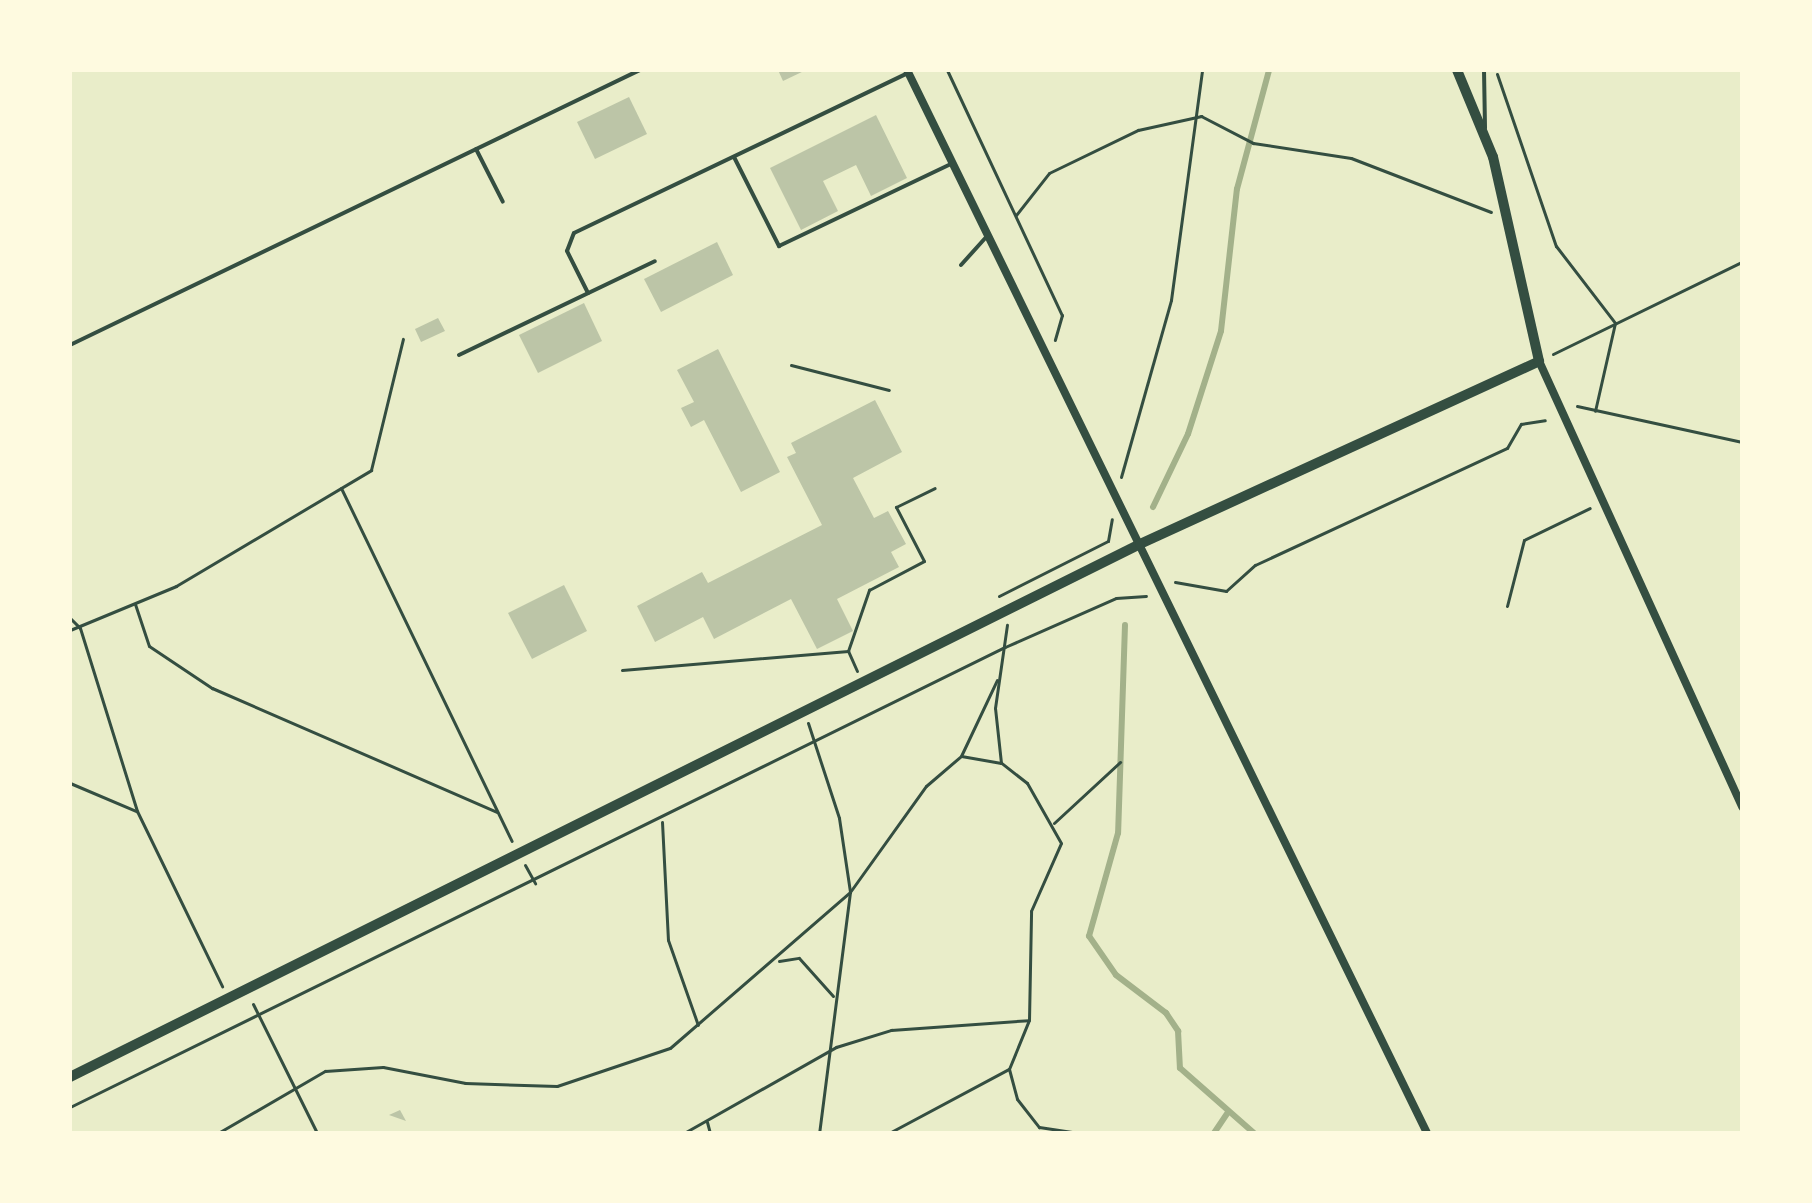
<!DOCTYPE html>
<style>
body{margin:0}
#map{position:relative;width:1812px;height:1203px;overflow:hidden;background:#e9edc9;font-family:Helvetica,sans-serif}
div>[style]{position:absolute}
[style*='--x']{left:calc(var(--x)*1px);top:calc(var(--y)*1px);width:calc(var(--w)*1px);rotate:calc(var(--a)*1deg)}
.stream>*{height:6px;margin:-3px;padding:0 3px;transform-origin:3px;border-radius:3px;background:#a3b18a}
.building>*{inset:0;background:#bcc5a7}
.path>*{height:3px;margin:-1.5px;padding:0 1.5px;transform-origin:1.5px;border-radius:1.5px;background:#344e41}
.service>*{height:4px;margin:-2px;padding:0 2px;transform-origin:2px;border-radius:2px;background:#344e41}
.minor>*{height:8px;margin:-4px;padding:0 4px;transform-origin:4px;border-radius:4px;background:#344e41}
.tertiary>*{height:10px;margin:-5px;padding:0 5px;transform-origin:5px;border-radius:5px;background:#344e41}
span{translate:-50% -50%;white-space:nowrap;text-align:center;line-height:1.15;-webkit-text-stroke:6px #fefae0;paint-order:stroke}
.frame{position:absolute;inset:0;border:72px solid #fefae0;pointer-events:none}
</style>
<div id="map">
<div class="stream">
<div style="--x:1153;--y:507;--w:81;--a:-64.4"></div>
<div style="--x:1188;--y:434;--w:108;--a:-72.2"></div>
<div style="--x:1221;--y:331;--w:143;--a:-83.6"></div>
<div style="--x:1237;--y:189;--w:123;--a:-74.9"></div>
<div style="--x:1125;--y:625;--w:208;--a:91.9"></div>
<div style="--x:1118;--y:833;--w:107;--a:105.7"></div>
<div style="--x:1089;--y:936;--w:47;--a:55.3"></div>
<div style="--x:1116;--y:975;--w:63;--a:37.2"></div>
<div style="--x:1166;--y:1013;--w:22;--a:56"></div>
<div style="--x:1178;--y:1031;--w:37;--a:87"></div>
<div style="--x:1180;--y:1068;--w:98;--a:41.3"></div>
<div style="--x:1214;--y:1133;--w:25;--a:-56"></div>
</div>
<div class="building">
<div style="clip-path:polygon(778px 70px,806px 70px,783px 81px)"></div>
<div style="clip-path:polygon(629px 97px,647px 134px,595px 159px,577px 122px)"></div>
<div style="clip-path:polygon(876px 115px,907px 178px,871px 196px,856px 165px,823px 181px,838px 211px,801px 230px,770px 168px)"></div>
<div style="clip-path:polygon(717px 242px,733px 275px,661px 312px,644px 279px)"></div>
<div style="clip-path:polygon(584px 303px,602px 341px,538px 373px,519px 335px)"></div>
<div style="clip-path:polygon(438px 318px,445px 331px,421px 342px,415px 329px)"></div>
<div style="clip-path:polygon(718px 349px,780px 472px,741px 492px,704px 420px,691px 427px,681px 408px,694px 402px,677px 370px)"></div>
<div style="clip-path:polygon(875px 400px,902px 452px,853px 478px,874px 518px,888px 511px,906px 544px,891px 552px,899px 567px,837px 599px,853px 631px,817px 649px,791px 599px,714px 639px,703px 617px,655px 642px,637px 606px,702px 572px,708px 583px,822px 525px,787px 457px,796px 453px,791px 443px)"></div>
<div style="clip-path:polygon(564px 585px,587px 631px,532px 659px,508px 613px)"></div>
<div style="clip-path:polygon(400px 1110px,406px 1121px,389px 1115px)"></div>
</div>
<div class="path">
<div style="--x:947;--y:70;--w:271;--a:64.9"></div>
<div style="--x:1062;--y:315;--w:26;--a:106"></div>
<div style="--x:1497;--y:74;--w:182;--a:71.1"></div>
<div style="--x:1556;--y:246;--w:97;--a:52.5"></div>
<div style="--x:1615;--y:323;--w:90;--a:102.8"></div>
<div style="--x:1016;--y:215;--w:53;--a:-51.8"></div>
<div style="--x:1049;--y:173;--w:99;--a:-25.8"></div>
<div style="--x:1138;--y:130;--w:65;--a:-12.5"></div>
<div style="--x:1201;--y:116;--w:59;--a:27.4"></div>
<div style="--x:1253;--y:143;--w:99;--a:8.7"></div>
<div style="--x:1351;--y:158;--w:150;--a:21.1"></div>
<div style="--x:1553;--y:354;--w:210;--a:-26"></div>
<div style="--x:791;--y:365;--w:101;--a:14.3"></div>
<div style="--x:1577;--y:406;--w:169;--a:12.3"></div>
<div style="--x:1121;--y:477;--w:184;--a:-74.2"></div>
<div style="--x:1171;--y:300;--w:232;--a:-82.3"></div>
<div style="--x:341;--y:488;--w:392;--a:64.2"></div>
<div style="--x:1175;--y:582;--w:52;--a:10"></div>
<div style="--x:1226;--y:591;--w:39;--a:-42"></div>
<div style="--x:1255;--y:565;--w:278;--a:-24.9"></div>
<div style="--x:1507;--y:448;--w:28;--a:-60"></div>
<div style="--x:1521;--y:424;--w:24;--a:-9"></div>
<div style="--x:999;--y:596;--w:122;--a:-26.8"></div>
<div style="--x:1108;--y:541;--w:22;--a:-80"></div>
<div style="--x:135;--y:604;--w:44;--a:71.6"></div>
<div style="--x:149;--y:646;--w:76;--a:33.7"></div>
<div style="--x:212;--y:688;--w:311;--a:23.5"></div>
<div style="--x:1507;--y:606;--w:68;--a:-75.6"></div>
<div style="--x:1524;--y:540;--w:73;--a:-25.9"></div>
<div style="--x:70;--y:618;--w:14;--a:45"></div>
<div style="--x:80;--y:628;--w:192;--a:72.7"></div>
<div style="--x:137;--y:811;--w:195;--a:64.1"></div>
<div style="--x:70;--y:630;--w:115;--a:-22.5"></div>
<div style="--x:176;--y:586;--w:227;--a:-30.7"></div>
<div style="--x:371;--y:470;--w:135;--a:-76.3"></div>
<div style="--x:622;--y:670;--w:227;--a:-4.8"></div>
<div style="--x:857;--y:671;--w:22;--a:-114"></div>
<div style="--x:848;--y:651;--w:65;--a:-71"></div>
<div style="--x:869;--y:590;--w:62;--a:-27.8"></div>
<div style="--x:924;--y:561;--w:61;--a:-117.4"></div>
<div style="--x:896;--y:507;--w:43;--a:-26"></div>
<div style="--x:808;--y:723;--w:100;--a:71.9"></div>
<div style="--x:839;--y:818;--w:75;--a:81.5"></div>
<div style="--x:850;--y:892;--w:243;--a:97.3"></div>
<div style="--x:1001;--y:763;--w:55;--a:-96.2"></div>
<div style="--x:995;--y:708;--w:84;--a:-81.8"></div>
<div style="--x:70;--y:783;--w:72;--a:23"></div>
<div style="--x:662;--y:822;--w:118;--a:87.1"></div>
<div style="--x:668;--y:940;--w:90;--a:70.6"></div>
<div style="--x:1054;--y:823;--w:90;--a:-42.7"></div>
<div style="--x:525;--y:865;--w:21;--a:61"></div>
<div style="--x:779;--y:961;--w:20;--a:-9"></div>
<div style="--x:799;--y:958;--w:51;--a:48.2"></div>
<div style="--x:253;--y:1004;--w:144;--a:63.6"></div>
<div style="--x:1009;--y:1069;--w:31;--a:75"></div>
<div style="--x:1017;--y:1099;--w:36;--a:52"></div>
<div style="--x:1039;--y:1127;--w:40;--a:8.5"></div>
<div style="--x:70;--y:1107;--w:1042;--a:-26.2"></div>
<div style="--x:1005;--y:647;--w:121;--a:-23.8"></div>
<div style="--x:1116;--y:598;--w:30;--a:-4"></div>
<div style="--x:707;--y:1122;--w:11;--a:75"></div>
<div style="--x:218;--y:1133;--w:124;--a:-30.1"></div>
<div style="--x:325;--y:1071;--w:58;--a:-3.9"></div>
<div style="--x:383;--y:1067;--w:84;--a:11"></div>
<div style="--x:465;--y:1083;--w:92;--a:1.9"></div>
<div style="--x:557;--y:1086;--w:119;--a:-18.6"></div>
<div style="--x:670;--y:1048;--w:238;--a:-40.9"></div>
<div style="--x:850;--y:892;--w:130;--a:-54.4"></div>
<div style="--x:926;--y:786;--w:46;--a:-40.6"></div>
<div style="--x:961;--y:756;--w:84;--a:-64.7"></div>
<div style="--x:684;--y:1133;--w:175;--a:-29.5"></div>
<div style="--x:836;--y:1047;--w:58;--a:-17.2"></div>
<div style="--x:891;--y:1030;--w:138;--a:-4.1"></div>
<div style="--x:889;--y:1133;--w:136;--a:-28.1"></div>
<div style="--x:1009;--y:1069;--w:53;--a:-67.8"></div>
<div style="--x:1029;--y:1020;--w:109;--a:-88.9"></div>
<div style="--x:1031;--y:911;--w:74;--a:-66.2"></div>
<div style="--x:1061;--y:843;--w:69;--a:-119.5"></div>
<div style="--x:1027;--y:783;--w:33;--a:-142"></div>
<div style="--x:1001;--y:763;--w:39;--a:-170"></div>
</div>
<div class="service">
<div style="--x:1484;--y:70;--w:58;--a:89"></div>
<div style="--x:476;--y:149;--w:59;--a:63"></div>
<div style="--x:734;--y:157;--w:100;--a:63.2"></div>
<div style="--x:779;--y:246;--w:191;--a:-25.5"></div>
<div style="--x:961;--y:265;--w:38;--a:-48"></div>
<div style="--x:588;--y:293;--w:47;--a:-116.6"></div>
<div style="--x:567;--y:251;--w:19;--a:-69"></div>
<div style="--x:574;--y:233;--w:370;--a:-25.6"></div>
<div style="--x:70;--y:345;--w:633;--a:-25.76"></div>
<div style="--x:459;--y:355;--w:217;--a:-25.6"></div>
</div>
<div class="minor">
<div style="--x:907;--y:70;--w:1183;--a:63.93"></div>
<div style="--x:1539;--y:361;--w:490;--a:65.5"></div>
</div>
<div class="tertiary">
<div style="--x:70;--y:1077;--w:1195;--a:-26.48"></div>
<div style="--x:1140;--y:544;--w:439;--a:-24.6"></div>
<div style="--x:1539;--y:361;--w:209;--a:-102.7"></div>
<div style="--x:1493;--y:157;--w:94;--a:-112.5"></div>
</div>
<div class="frame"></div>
</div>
